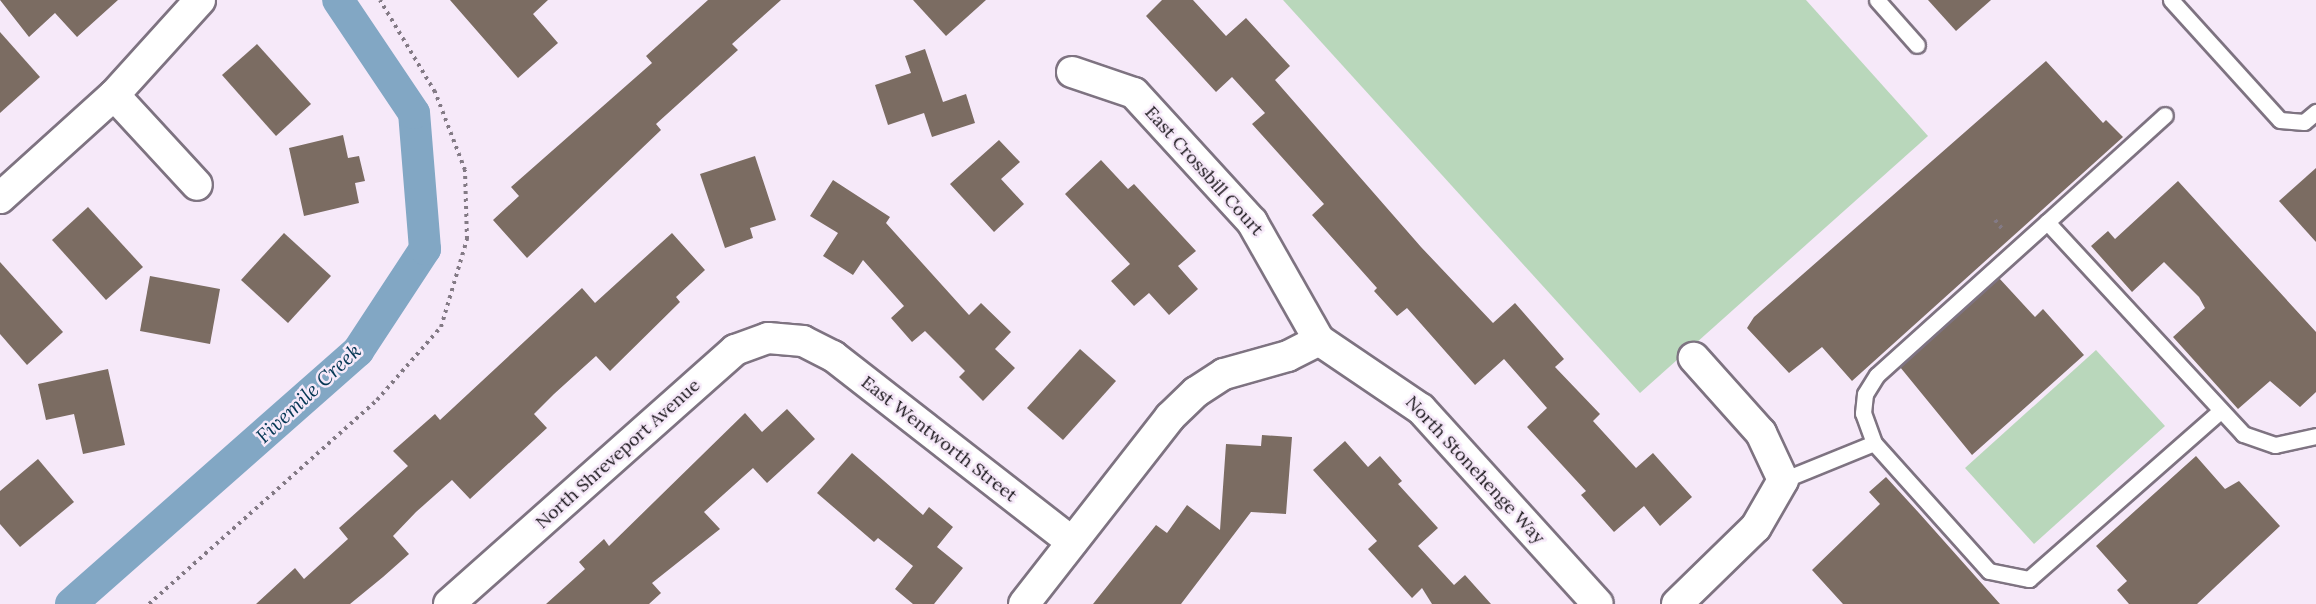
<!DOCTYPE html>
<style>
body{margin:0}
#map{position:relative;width:2316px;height:604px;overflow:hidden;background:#f6e9f9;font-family:Lora,serif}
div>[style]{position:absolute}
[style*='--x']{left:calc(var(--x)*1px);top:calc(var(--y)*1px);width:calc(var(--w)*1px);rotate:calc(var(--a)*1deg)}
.green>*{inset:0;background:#b9d7bb}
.canal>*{height:32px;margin:-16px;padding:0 16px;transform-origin:16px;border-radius:16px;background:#82a7c4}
.building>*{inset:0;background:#7b6c62}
.path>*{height:4px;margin-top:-2px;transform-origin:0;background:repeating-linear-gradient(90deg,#837a85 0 3px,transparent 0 7.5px)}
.roads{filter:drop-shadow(2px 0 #7e7381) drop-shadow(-2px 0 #7e7381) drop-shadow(0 2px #7e7381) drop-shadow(0 -2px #7e7381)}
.lane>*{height:15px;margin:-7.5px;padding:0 7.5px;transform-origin:7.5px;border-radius:7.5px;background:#fff}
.street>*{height:30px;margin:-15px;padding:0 15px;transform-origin:15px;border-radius:15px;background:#fff}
span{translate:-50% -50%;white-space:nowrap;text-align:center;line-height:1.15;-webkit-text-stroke:5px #f6e9f9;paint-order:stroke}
.street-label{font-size:18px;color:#141015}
.water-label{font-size:20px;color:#043653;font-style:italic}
</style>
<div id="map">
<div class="green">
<div style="clip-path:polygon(1283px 0,1806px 0,1928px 136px,1640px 393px)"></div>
<div style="clip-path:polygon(2096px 350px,2165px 426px,2034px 544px,1965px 468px)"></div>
</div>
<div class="canal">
<div style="--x:71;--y:604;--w:383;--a:-41.4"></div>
<div style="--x:358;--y:351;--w:122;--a:-56.7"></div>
<div style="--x:425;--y:249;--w:136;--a:-94.6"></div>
<div style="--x:414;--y:113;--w:136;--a:-123.9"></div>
</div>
<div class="building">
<div style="clip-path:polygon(0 0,118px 0,77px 37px,55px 13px,29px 37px)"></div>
<div style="clip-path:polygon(450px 0,548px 0,533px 14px,558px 43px,518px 78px)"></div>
<div style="clip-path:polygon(708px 0,781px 0,732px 44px,738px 50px,656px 124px,661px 130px,527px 258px,493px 220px,519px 196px,511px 187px,652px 63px,646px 56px)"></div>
<div style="clip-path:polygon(913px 0,986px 0,946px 36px)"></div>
<div style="clip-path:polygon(1162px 0,1193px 0,1226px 36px,1246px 18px,1290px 66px,1275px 80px,1421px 247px,1493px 323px,1515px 303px,1564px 359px,1555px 367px,1600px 414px,1593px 421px,1636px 468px,1653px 453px,1692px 497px,1660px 526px,1644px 506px,1614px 532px,1581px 495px,1586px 491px,1527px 427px,1547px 408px,1504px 359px,1475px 385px,1407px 308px,1397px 316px,1374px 291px,1377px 288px,1312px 215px,1324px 204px,1252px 124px,1265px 113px,1232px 77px,1216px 92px,1146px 16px)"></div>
<div style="clip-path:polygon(1928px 0,1991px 0,1956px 31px)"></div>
<div style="clip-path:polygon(0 32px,40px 77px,0 113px)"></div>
<div style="clip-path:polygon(257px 44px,311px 104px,276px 136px,222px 75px)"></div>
<div style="clip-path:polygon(925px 49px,943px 102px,966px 94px,975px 123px,932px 137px,924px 113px,888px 125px,875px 85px,911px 73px,905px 56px)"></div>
<div style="clip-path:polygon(2046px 61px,2103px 123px,2106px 120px,2123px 137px,1852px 381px,1822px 347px,1789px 373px,1747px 328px,1754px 317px)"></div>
<div style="clip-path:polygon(343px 135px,348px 158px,359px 156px,365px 181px,355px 183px,359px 203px,304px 216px,289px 148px)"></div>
<div style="clip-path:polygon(999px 140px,1020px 162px,1001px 179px,1024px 204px,994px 232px,950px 184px)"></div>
<div style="clip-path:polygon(755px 156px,776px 220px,750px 228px,753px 238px,725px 248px,700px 174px)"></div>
<div style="clip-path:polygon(1101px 160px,1128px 189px,1134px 184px,1196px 251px,1178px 266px,1198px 289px,1169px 315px,1149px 293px,1134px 306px,1111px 281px,1130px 264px,1065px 194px)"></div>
<div style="clip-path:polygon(2316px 168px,2316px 242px,2279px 201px)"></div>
<div style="clip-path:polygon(833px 180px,890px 217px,886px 223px,969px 315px,981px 303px,1011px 332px,995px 349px,1015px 368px,983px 401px,959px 377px,965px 371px,925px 331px,912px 342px,891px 318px,904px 306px,863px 260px,853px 275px,823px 256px,838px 233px,810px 216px)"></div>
<div style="clip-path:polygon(2178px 181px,2316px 332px,2316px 392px,2300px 407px,2270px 381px,2238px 409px,2173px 337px,2205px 308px,2199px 297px,2164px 262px,2132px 292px,2091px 246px,2108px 231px,2115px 239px)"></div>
<div style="clip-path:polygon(88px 207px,143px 267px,106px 300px,52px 240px)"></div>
<div style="clip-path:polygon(284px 233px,331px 276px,288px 323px,241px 280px)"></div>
<div style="clip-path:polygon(672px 233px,705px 270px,676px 297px,680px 302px,610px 371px,596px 356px,554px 394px,534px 414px,547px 428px,470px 499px,452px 480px,416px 512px,393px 536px,409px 554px,383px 577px,350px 604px,256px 604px,295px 568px,304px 579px,348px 539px,339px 528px,408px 466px,393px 451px,435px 414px,440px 420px,582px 288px,595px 303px)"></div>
<div style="clip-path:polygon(0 262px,63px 332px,27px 365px,0 334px)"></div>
<div style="clip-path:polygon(150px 276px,220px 289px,210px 344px,140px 331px)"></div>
<div style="clip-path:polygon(1999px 278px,2035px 317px,2043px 309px,2084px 355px,1972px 455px,1900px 367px)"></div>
<div style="clip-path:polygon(1080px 349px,1116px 381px,1063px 440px,1027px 408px)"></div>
<div style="clip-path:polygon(108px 369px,125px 445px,83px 454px,74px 414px,46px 420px,38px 384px)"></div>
<div style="clip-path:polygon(787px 409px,815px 439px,767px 483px,753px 468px,704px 512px,720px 529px,652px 583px,661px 593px,649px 604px,546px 604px,585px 569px,579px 562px,604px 539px,609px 546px,745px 413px,762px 432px)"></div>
<div style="clip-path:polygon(1262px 435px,1292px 437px,1286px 514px,1251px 512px,1181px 604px,1093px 604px,1156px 525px,1167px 533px,1187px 505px,1220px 530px,1226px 444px,1261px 446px)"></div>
<div style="clip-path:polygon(1345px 441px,1368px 467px,1380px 456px,1402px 481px,1398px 484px,1438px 528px,1418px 546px,1454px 585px,1465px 575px,1491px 604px,1432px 604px,1422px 588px,1412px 598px,1368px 549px,1377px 541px,1313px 470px)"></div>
<div style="clip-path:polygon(852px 453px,923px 515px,929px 507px,953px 527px,937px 547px,963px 568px,934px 604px,913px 604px,895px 589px,913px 566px,878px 538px,874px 542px,817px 493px)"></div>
<div style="clip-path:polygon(2196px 456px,2225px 489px,2239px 481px,2280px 526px,2197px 604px,2129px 604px,2117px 590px,2127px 581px,2096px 546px)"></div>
<div style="clip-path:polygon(38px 459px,74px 502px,20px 547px,0 524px,0 491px)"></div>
<div style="clip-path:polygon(1886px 477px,1919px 513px,2000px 604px,1843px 604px,1812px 570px,1880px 504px,1869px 492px)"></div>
</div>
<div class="path">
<div style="--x:1995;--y:220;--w:14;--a:51"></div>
<div style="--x:149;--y:604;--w:306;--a:-41.8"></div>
<div style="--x:377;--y:400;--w:97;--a:-48.8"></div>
<div style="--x:441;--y:327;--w:92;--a:-73.5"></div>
<div style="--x:467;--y:239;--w:69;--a:-91.7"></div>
<div style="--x:465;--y:170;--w:84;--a:-111"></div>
<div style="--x:435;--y:92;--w:107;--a:-120.9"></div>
</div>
<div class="roads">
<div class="lane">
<div style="--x:1877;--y:0;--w:60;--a:48.4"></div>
<div style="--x:2171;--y:0;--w:162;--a:47.8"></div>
<div style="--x:2280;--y:120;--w:24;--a:5"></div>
<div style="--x:2304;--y:122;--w:16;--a:-40"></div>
<div style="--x:2047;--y:222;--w:159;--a:-42.2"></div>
<div style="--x:1874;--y:443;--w:172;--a:48.1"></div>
<div style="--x:1989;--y:571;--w:41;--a:11.3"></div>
<div style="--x:2029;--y:579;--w:252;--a:-41.3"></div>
<div style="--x:1783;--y:480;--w:98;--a:-22.1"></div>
<div style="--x:1874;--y:443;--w:32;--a:-110"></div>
<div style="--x:1863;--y:413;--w:19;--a:-84"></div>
<div style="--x:1865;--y:394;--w:22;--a:-58"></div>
<div style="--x:1877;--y:375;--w:229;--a:-42"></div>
<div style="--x:2047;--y:222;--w:289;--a:47.2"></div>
<div style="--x:2243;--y:434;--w:34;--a:19"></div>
<div style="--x:2275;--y:445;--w:42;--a:-12.4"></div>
</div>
<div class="street">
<div style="--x:1072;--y:72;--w:65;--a:18.7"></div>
<div style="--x:1134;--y:93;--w:175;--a:47.5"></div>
<div style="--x:1252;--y:222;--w:136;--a:60.4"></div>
<div style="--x:114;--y:95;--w:122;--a:47.3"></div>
<div style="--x:0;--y:198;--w:154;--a:-42.1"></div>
<div style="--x:114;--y:95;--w:128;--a:-47.8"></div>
<div style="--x:449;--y:604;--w:383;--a:-41.6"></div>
<div style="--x:735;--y:350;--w:35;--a:-20"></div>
<div style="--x:768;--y:338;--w:35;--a:5"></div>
<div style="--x:803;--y:341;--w:34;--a:27"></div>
<div style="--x:833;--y:356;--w:303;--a:37.9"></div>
<div style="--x:1024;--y:604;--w:237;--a:-52"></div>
<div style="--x:1170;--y:417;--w:36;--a:-44"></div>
<div style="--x:1196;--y:392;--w:33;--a:-33"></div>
<div style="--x:1224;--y:374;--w:66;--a:-15.7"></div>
<div style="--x:1288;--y:356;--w:35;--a:-27"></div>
<div style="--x:1319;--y:340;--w:123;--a:34.1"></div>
<div style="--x:1421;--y:409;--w:263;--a:47.8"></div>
<div style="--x:1677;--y:604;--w:110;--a:-44.3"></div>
<div style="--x:1756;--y:527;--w:54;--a:-60.1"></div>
<div style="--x:1783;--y:480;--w:52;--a:-115.1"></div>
<div style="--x:1761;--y:433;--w:101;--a:-131.8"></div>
</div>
</div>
<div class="street-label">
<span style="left:1204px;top:171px;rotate:48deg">East Crossbill Court</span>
<span style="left:939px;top:439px;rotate:38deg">East Wentworth Street</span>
<span style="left:618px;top:454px;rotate:-42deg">North Shreveport Avenue</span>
<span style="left:1475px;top:470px;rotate:47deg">North Stonehenge Way</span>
</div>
<div class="water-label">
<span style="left:308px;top:393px;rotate:-43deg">Fivemile Creek</span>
</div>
</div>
